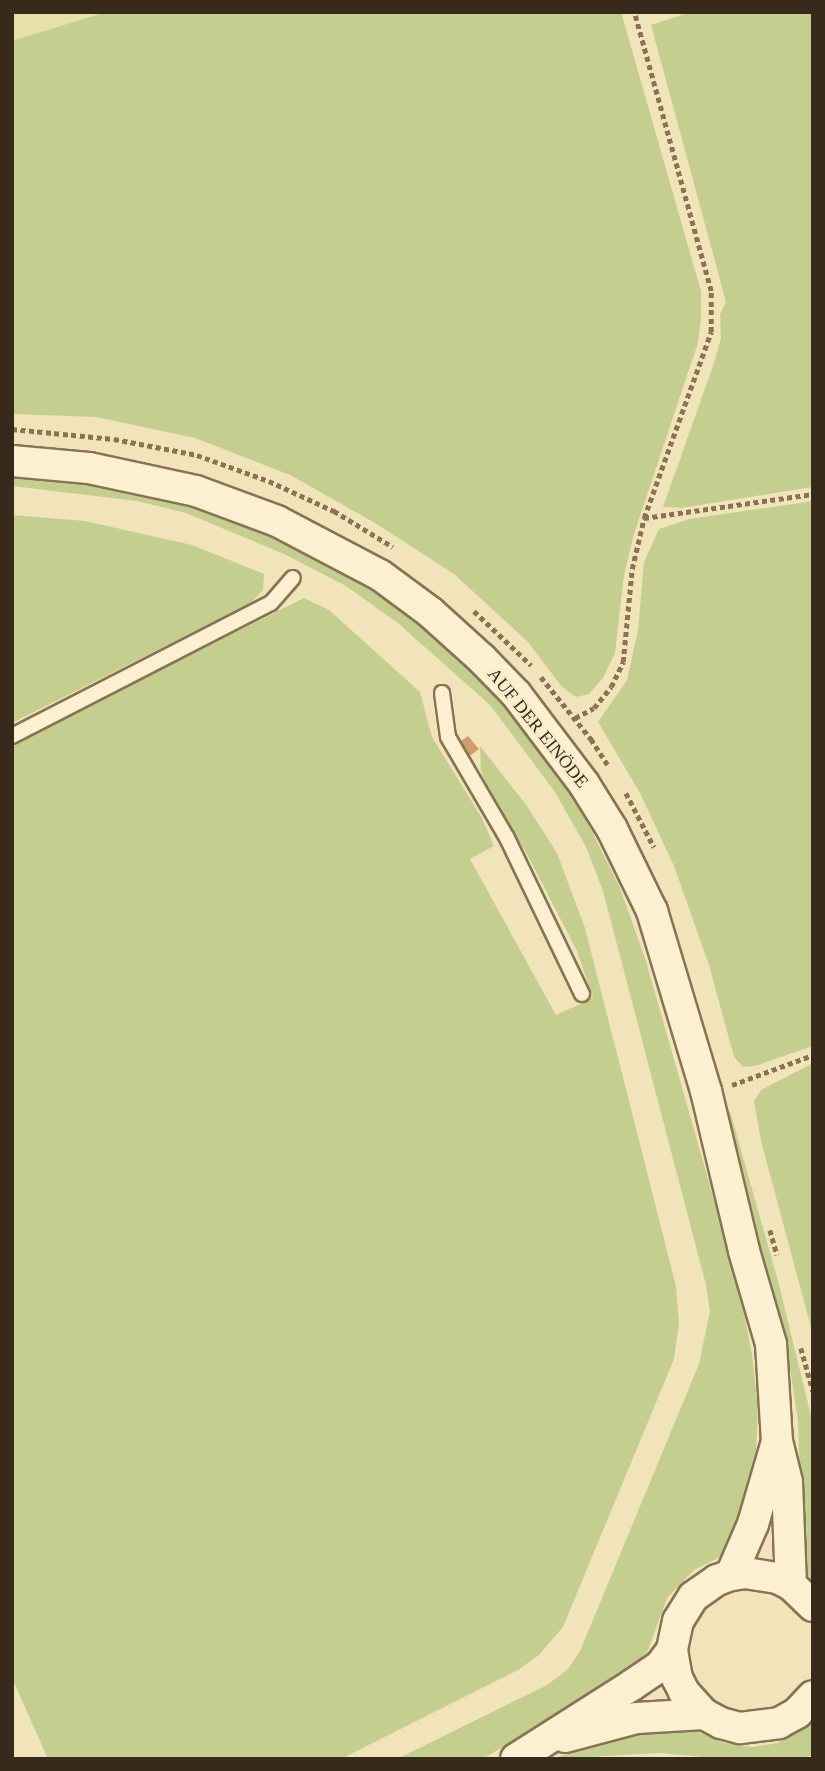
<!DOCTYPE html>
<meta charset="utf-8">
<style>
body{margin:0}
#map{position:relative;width:825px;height:1771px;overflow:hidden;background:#f1e4bb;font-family:"Times New Roman",serif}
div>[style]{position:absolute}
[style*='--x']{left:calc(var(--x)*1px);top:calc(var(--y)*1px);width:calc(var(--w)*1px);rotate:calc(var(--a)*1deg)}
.farmland>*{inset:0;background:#e7e0a8}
.green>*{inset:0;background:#c4cf8f}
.building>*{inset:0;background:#d29d6e}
.path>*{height:4.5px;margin-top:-2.25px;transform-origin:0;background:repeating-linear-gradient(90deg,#897354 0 5px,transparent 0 8.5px)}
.roads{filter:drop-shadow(2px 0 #897354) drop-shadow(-2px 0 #897354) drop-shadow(0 2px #897354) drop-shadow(0 -2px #897354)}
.service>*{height:14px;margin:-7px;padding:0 7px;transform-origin:7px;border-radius:7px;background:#fbf0cf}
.minor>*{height:30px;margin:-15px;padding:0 15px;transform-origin:15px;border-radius:15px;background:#fbf0cf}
span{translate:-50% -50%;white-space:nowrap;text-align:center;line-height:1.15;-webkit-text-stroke:5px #f8edcb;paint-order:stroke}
.street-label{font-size:18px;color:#372a1a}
.frame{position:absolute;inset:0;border:14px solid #372a1a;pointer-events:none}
</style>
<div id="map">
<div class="farmland">
<div style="clip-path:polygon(12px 12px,106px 12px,12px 41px)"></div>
</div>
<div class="green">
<div style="clip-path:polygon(106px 12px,621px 12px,701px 291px,701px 318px,698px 343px,634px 534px,624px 575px,615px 653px,603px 678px,589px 694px,576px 697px,562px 687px,528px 642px,454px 574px,375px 523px,290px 475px,195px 438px,96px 417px,12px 414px,12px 41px)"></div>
<div style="clip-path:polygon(691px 12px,813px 12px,813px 487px,681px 508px,663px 507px,713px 366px,721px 338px,720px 314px,726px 302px,651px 25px)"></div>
<div style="clip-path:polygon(12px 475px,139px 488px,191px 502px,288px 540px,353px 575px,410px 614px,502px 698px,570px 788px,620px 888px,646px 961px,740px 1291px,752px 1355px,758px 1406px,755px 1479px,728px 1553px,694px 1570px,667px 1598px,647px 1653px,588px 1698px,482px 1759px,397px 1759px,547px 1685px,568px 1669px,580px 1651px,699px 1364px,710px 1311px,706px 1285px,603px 891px,587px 849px,555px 792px,490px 705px,399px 624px,346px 586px,284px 554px,186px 513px,137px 501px,12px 486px)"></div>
<div style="clip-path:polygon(813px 501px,813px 1046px,755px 1066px,743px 1067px,734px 1057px,709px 965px,674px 866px,640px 793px,598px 722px,627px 680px,638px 630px,644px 562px,659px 529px,689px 519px)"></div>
<div style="clip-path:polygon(12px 515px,85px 521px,192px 545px,264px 574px,263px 590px,251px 603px,12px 723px)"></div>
<div style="clip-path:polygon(304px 598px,329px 610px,420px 692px,432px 737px,482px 818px,494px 846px,470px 859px,556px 1015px,593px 998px,577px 951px,527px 854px,491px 796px,481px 771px,480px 746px,527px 806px,557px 853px,585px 928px,676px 1286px,679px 1323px,674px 1359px,563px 1627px,539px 1655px,518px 1670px,341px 1759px,48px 1759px,12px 1678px,12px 744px)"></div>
<div style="clip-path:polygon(813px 1063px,813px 1335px,761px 1141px,754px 1101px,761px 1090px)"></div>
<div style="clip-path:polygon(730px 1111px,778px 1281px,813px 1424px,813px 1583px,803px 1567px,798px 1422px,786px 1340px,724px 1120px)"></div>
<div style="clip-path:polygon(813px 1723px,813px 1755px,802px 1759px,726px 1759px,660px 1753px,553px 1759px,625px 1730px,685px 1727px,724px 1743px,752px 1747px,778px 1743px)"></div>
</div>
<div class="building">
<div style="clip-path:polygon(468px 736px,479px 749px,467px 758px,457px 744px)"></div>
</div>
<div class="path">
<div style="--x:12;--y:429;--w:102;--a:5.6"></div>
<div style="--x:114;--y:439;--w:85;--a:10.9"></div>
<div style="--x:197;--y:455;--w:77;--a:19.9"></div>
<div style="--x:269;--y:481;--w:72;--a:24.8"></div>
<div style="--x:334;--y:511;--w:69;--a:31.4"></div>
<div style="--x:644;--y:518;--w:171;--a:-8.1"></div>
<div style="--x:474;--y:611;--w:79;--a:43.5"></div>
<div style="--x:541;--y:677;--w:80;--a:51.1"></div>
<div style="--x:591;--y:739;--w:31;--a:57"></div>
<div style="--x:575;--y:718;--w:21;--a:-28"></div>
<div style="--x:594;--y:708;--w:27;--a:-51"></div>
<div style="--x:611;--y:687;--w:28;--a:-64"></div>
<div style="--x:623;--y:662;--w:93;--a:-84.5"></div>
<div style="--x:632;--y:569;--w:52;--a:-76.8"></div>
<div style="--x:644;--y:518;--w:198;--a:-70.2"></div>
<div style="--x:711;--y:332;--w:41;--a:-90"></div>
<div style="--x:711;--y:291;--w:289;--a:-105.4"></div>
<div style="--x:626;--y:793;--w:61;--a:62.6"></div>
<div style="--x:732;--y:1085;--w:86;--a:-20.3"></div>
<div style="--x:770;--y:1230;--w:26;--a:74"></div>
<div style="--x:801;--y:1348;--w:45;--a:74.4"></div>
</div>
<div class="roads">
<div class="service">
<div style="--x:442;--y:693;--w:44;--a:82.2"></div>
<div style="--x:448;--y:737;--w:117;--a:59.7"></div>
<div style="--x:507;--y:838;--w:173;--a:64.3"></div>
<div style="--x:12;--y:736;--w:291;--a:-27.2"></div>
<div style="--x:271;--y:603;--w:33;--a:-49"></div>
</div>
<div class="minor">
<div style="--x:12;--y:461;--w:77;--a:5.2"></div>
<div style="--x:89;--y:468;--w:109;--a:12.1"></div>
<div style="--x:196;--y:491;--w:86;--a:20.3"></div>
<div style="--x:277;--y:521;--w:116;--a:27.7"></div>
<div style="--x:380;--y:575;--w:62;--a:36.5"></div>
<div style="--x:430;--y:612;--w:70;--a:42.1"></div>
<div style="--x:482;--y:659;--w:49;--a:45.8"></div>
<div style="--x:516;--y:694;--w:113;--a:52.9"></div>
<div style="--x:584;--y:784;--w:53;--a:58.1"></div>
<div style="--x:612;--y:829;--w:91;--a:64"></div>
<div style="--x:652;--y:911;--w:188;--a:73.3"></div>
<div style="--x:706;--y:1091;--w:164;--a:76.6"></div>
<div style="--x:744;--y:1251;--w:97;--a:73.8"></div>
<div style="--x:771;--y:1344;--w:97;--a:86.5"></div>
<div style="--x:777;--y:1441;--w:42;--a:76.3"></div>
<div style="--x:787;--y:1482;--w:103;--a:87.8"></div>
<div style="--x:731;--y:1575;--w:56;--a:-66.7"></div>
<div style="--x:753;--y:1524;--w:82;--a:-73.8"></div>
<div style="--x:813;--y:1606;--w:30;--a:-136"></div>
<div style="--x:791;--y:1585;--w:16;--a:-153"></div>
<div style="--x:777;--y:1578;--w:31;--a:-171"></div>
<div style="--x:746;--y:1573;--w:15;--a:172"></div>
<div style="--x:731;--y:1575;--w:15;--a:160"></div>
<div style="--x:717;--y:1580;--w:29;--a:145"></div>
<div style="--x:693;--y:1597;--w:28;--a:122"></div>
<div style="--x:678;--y:1621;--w:30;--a:102"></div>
<div style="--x:672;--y:1650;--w:28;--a:80"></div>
<div style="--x:677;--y:1678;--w:16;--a:63"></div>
<div style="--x:684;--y:1692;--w:30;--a:48"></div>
<div style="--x:704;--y:1714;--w:19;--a:28"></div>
<div style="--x:721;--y:1723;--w:20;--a:15"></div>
<div style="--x:740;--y:1728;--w:39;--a:-7"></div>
<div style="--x:779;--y:1723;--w:21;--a:-29"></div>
<div style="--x:797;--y:1713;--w:23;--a:-47"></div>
<div style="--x:565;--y:1737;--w:74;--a:-14.8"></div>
<div style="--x:637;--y:1718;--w:67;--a:-3.4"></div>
<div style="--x:516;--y:1759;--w:138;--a:-32.5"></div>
<div style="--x:632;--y:1685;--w:34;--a:-34"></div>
<div style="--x:660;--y:1666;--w:20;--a:-53"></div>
</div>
</div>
<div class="street-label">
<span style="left:538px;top:728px;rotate:51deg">AUF DER EINÖDE</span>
</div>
<div class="frame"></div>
</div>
